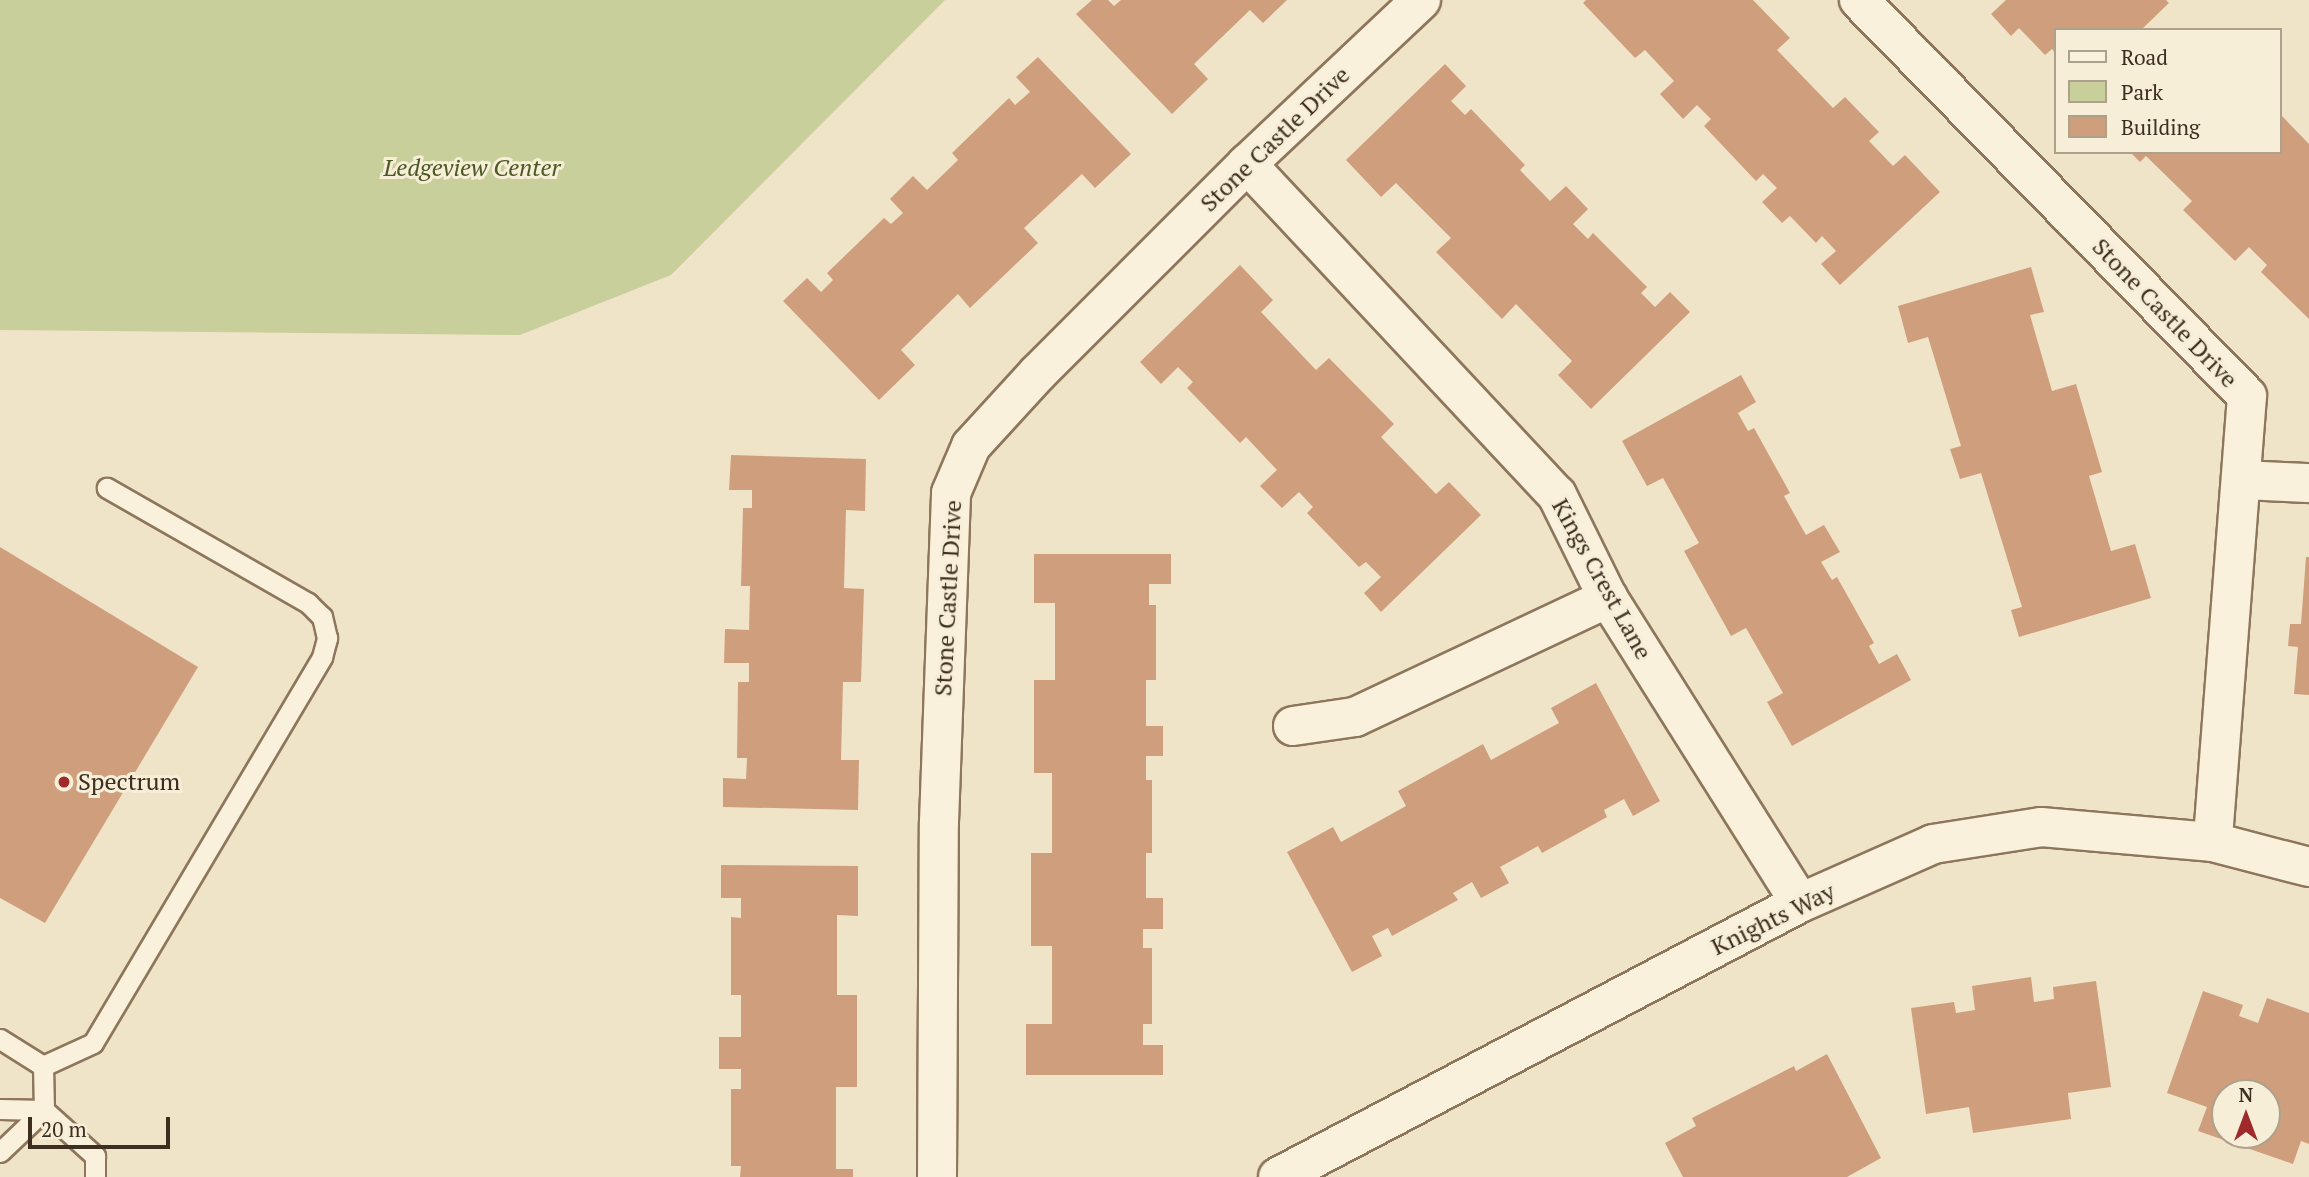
<!DOCTYPE html>
<style>
body{margin:0}
#map{position:relative;width:2309px;height:1177px;overflow:hidden;background:#f0e4c8;font-family:"PT Serif",serif}
div>[style]{position:absolute}
[style*='--x']{left:calc(var(--x)*1px);top:calc(var(--y)*1px);width:calc(var(--w)*1px);rotate:calc(var(--a)*1deg)}
.green>*{inset:0;background:#c9cf9b}
.building>*{inset:0;background:#cf9f7d}
.roads{filter:drop-shadow(2px 0 #8d765c) drop-shadow(-2px 0 #8d765c) drop-shadow(0 2px #8d765c) drop-shadow(0 -2px #8d765c)}
.service>*{height:19px;margin:-9.5px;padding:0 9.5px;transform-origin:9.5px;border-radius:9.5px;background:#faf1dc}
.minor>*{height:38px;margin:-19px;padding:0 19px;transform-origin:19px;border-radius:19px;background:#faf1dc}
.dots>*{width:19px;height:19px;translate:-50% -50%;box-sizing:border-box;border:4px solid #f7eed8;border-radius:50%}
span{translate:-50% -50%;white-space:nowrap;text-align:center;line-height:1.15;-webkit-text-stroke:6px #f7eed8;paint-order:stroke}
.street-label{font-size:24px;color:#3d2e20}
.park-label{font-size:24px;color:#4d5a26;font-style:italic}
.poi-label{font-size:24px;color:#3d2e20}
.left{translate:0 -50%;text-align:left}
.legend{position:absolute;left:2054px;top:28px;width:228px;height:126px;box-sizing:border-box;background:#f7eed8;border:2px solid #ada18e;margin:0;padding:9px 12px;list-style:none;font-size:21px;color:#3d2e20}
.legend li{display:flex;align-items:center;gap:14px;height:35px}
.legend b{width:35px;border:2px solid #ada18e}
.north{position:absolute;left:2211px;top:1079px;width:70px;height:70px;box-sizing:border-box;background:#f7eed8;border:2px solid #ada18e;border-radius:50%;rotate:0deg;font-size:19px;font-weight:700;line-height:28px;text-align:center;color:#3d2e20}
.north::after{content:'';display:block;margin:auto;width:24px;height:32px;background:#9e2a2b;clip-path:polygon(50% 0,100% 100%,50% 72%,0 100%)}
.scale{position:absolute;left:28px;top:1117px;width:142px;height:32px;box-sizing:border-box;border:4px solid #3d2e20;border-top:0;padding-left:9px;font-size:21px;line-height:24px;white-space:nowrap;color:#3d2e20;-webkit-text-stroke:5px #f7eed8;paint-order:stroke}
</style>
<div id="map">
<div class="green">
<div style="clip-path:polygon(0 0,945px 0,671px 275px,520px 335px,0 330px)"></div>
</div>
<div class="building">
<div style="clip-path:polygon(1092px 0,1108px 0,1114px 6px,1121px 0,1287px 0,1263px 23px,1250px 10px,1194px 64px,1208px 79px,1172px 114px,1076px 14px)"></div>
<div style="clip-path:polygon(1586px 0,1753px 0,1790px 38px,1777px 50px,1833px 108px,1845px 97px,1879px 132px,1869px 141px,1893px 166px,1905px 155px,1940px 192px,1840px 285px,1821px 264px,1836px 251px,1822px 236px,1816px 243px,1790px 216px,1782px 223px,1762px 202px,1777px 188px,1763px 174px,1756px 181px,1704px 126px,1711px 119px,1697px 105px,1683px 119px,1660px 94px,1674px 81px,1645px 50px,1635px 58px,1583px 3px)"></div>
<div style="clip-path:polygon(2006px 0,2166px 0,2169px 3px,2141px 30px,2055px 30px,2055px 53px,2052px 49px,2045px 55px,2019px 28px,2011px 36px,1991px 14px)"></div>
<div style="clip-path:polygon(1038px 57px,1131px 154px,1095px 188px,1082px 174px,1024px 228px,1038px 243px,970px 308px,958px 294px,901px 350px,915px 365px,879px 400px,783px 301px,807px 278px,821px 292px,833px 280px,827px 273px,884px 218px,891px 224px,903px 213px,890px 199px,913px 176px,927px 190px,958px 160px,952px 153px,1009px 98px,1015px 105px,1030px 92px,1016px 77px)"></div>
<div style="clip-path:polygon(1445px 64px,1466px 86px,1451px 101px,1465px 115px,1471px 109px,1525px 165px,1520px 170px,1550px 201px,1566px 186px,1588px 209px,1573px 224px,1588px 239px,1593px 233px,1647px 287px,1641px 293px,1655px 307px,1670px 292px,1690px 312px,1591px 409px,1558px 375px,1572px 361px,1516px 304px,1502px 319px,1436px 252px,1451px 238px,1396px 183px,1381px 197px,1346px 160px)"></div>
<div style="clip-path:polygon(2282px 116px,2309px 144px,2309px 319px,2261px 272px,2267px 265px,2249px 247px,2235px 261px,2183px 210px,2192px 201px,2146px 156px,2140px 162px,2130px 152px,2279px 152px)"></div>
<div style="clip-path:polygon(1240px 265px,1273px 300px,1261px 312px,1316px 370px,1329px 358px,1394px 424px,1381px 437px,1436px 494px,1449px 482px,1481px 515px,1381px 612px,1364px 593px,1381px 577px,1366px 562px,1359px 567px,1307px 513px,1313px 507px,1299px 492px,1282px 508px,1260px 486px,1277px 470px,1246px 437px,1240px 443px,1187px 388px,1193px 382px,1178px 367px,1161px 384px,1140px 362px)"></div>
<div style="clip-path:polygon(2031px 267px,2044px 312px,2030px 315px,2052px 391px,2076px 384px,2102px 472px,2089px 476px,2111px 551px,2135px 544px,2151px 598px,2019px 637px,2011px 610px,2022px 607px,1981px 473px,1960px 479px,1950px 449px,1961px 446px,1928px 337px,1908px 343px,1898px 306px)"></div>
<div style="clip-path:polygon(1741px 375px,1756px 402px,1738px 413px,1748px 431px,1754px 428px,1790px 493px,1784px 496px,1806px 535px,1824px 525px,1840px 552px,1821px 562px,1832px 580px,1837px 577px,1874px 643px,1869px 646px,1879px 664px,1897px 654px,1911px 680px,1792px 746px,1767px 702px,1783px 693px,1746px 628px,1731px 636px,1684px 551px,1699px 543px,1663px 478px,1647px 486px,1622px 441px)"></div>
<div style="clip-path:polygon(731px 455px,866px 459px,865px 511px,846px 510px,844px 588px,864px 589px,861px 682px,843px 682px,841px 760px,859px 760px,858px 810px,723px 807px,723px 778px,746px 779px,747px 758px,737px 758px,738px 682px,749px 682px,749px 663px,724px 663px,725px 629px,749px 630px,750px 586px,741px 586px,743px 508px,752px 508px,752px 490px,729px 490px)"></div>
<div style="clip-path:polygon(0 547px,198px 667px,45px 923px,0 898px)"></div>
<div style="clip-path:polygon(1034px 554px,1171px 554px,1171px 584px,1149px 584px,1149px 605px,1156px 605px,1156px 680px,1146px 680px,1146px 726px,1163px 726px,1163px 756px,1146px 756px,1146px 780px,1152px 780px,1152px 853px,1146px 853px,1146px 898px,1163px 898px,1163px 929px,1143px 929px,1143px 948px,1152px 948px,1152px 1024px,1143px 1024px,1143px 1045px,1163px 1045px,1163px 1075px,1026px 1075px,1026px 1024px,1052px 1024px,1052px 946px,1031px 946px,1031px 853px,1052px 853px,1052px 773px,1034px 773px,1034px 680px,1055px 680px,1055px 603px,1034px 603px)"></div>
<div style="clip-path:polygon(2306px 557px,2309px 557px,2309px 695px,2294px 694px,2298px 647px,2288px 646px,2290px 624px,2301px 624px)"></div>
<div style="clip-path:polygon(1596px 683px,1660px 801px,1633px 816px,1624px 799px,1604px 810px,1607px 817px,1542px 853px,1538px 846px,1500px 867px,1509px 883px,1481px 898px,1472px 882px,1453px 893px,1458px 900px,1392px 936px,1388px 928px,1372px 936px,1382px 956px,1352px 972px,1287px 852px,1333px 827px,1341px 842px,1406px 806px,1398px 791px,1483px 744px,1491px 760px,1559px 723px,1551px 708px)"></div>
<div style="clip-path:polygon(721px 865px,858px 866px,858px 916px,837px 915px,837px 995px,857px 995px,857px 1087px,836px 1087px,836px 1169px,853px 1169px,853px 1177px,740px 1177px,741px 1166px,731px 1166px,731px 1089px,741px 1089px,741px 1069px,719px 1069px,719px 1037px,741px 1037px,741px 995px,731px 995px,731px 917px,741px 918px,741px 898px,721px 898px)"></div>
<div style="clip-path:polygon(2031px 977px,2034px 1002px,2054px 999px,2053px 987px,2096px 981px,2111px 1087px,2068px 1093px,2071px 1119px,1973px 1133px,1969px 1107px,1926px 1114px,1911px 1008px,1954px 1002px,1956px 1013px,1975px 1010px,1972px 986px)"></div>
<div style="clip-path:polygon(evenodd,2203px 991px,2243px 1005px,2239px 1016px,2258px 1023px,2267px 998px,2309px 1013px,2309px 1144px,2301px 1141px,2293px 1164px,2198px 1131px,2207px 1107px,2167px 1093px,2203px 991px,2225px 1093px,2267px 1093px,2267px 1135px,2225px 1135px,2225px 1093px)"></div>
<div style="clip-path:polygon(1827px 1054px,1881px 1158px,1847px 1177px,1683px 1177px,1665px 1143px,1696px 1126px,1692px 1118px,1794px 1066px,1796px 1071px)"></div>
</div>
<div class="roads">
<div class="service">
<div style="--x:0;--y:1039;--w:51;--a:32.1"></div>
<div style="--x:43;--y:1066;--w:55;--a:-24.7"></div>
<div style="--x:93;--y:1043;--w:449;--a:-59.3"></div>
<div style="--x:322;--y:657;--w:20;--a:-75"></div>
<div style="--x:327;--y:638;--w:22;--a:-103"></div>
<div style="--x:322;--y:617;--w:20;--a:-135"></div>
<div style="--x:308;--y:603;--w:232;--a:-150.2"></div>
<div style="--x:0;--y:1109;--w:44;--a:1.3"></div>
<div style="--x:44;--y:1110;--w:44;--a:-91.3"></div>
<div style="--x:0;--y:1152;--w:61;--a:-43.7"></div>
<div style="--x:44;--y:1110;--w:69;--a:42"></div>
<div style="--x:95;--y:1156;--w:21;--a:90"></div>
</div>
<div class="minor">
<div style="--x:1859;--y:0;--w:554;--a:45.58"></div>
<div style="--x:2247;--y:396;--w:447;--a:94.4"></div>
<div style="--x:1247;--y:164;--w:453;--a:46.9"></div>
<div style="--x:1557;--y:495;--w:115;--a:63.7"></div>
<div style="--x:1608;--y:598;--w:360;--a:57.8"></div>
<div style="--x:2242;--y:480;--w:67;--a:2.6"></div>
<div style="--x:1293;--y:726;--w:63;--a:-8.3"></div>
<div style="--x:1355;--y:717;--w:280;--a:-25.2"></div>
<div style="--x:937;--y:1177;--w:355;--a:-89.7"></div>
<div style="--x:939;--y:822;--w:329;--a:-87.9"></div>
<div style="--x:951;--y:493;--w:51;--a:-66.9"></div>
<div style="--x:971;--y:446;--w:99;--a:-47.5"></div>
<div style="--x:1038;--y:373;--w:296;--a:-45"></div>
<div style="--x:1247;--y:164;--w:239;--a:-43.3"></div>
<div style="--x:1278;--y:1177;--w:590;--a:-27.7"></div>
<div style="--x:1800;--y:903;--w:145;--a:-23.9"></div>
<div style="--x:1933;--y:844;--w:109;--a:-8.9"></div>
<div style="--x:2041;--y:827;--w:173;--a:5"></div>
<div style="--x:2213;--y:842;--w:99;--a:14.6"></div>
</div>
</div>
<div class="dots">
<div style="left:64px;top:782px;background:#9e2a2b"></div>
</div>
<div class="street-label">
<span style="left:1275px;top:139px;rotate:-44deg">Stone Castle Drive</span>
<span style="left:2165px;top:313px;rotate:46deg">Stone Castle Drive</span>
<span style="left:1602px;top:579px;rotate:61deg">Kings Crest Lane</span>
<span style="left:948px;top:598px;rotate:-87deg">Stone Castle Drive</span>
<span style="left:1773px;top:919px;rotate:-26deg">Knights Way</span>
</div>
<div class="park-label">
<span style="left:472px;top:168px">Ledgeview Center</span>
</div>
<div class="poi-label">
<span class="left" style="left:78px;top:782px">Spectrum</span>
</div>
<ul class="legend">
<li><b style="height:9px;background:#faf1dc"></b>Road</li>
<li><b style="height:19px;background:#c9cf9b"></b>Park</li>
<li><b style="height:19px;background:#cf9f7d"></b>Building</li>
</ul>
<div class="north">N</div>
<div class="scale">20 m</div>
</div>
